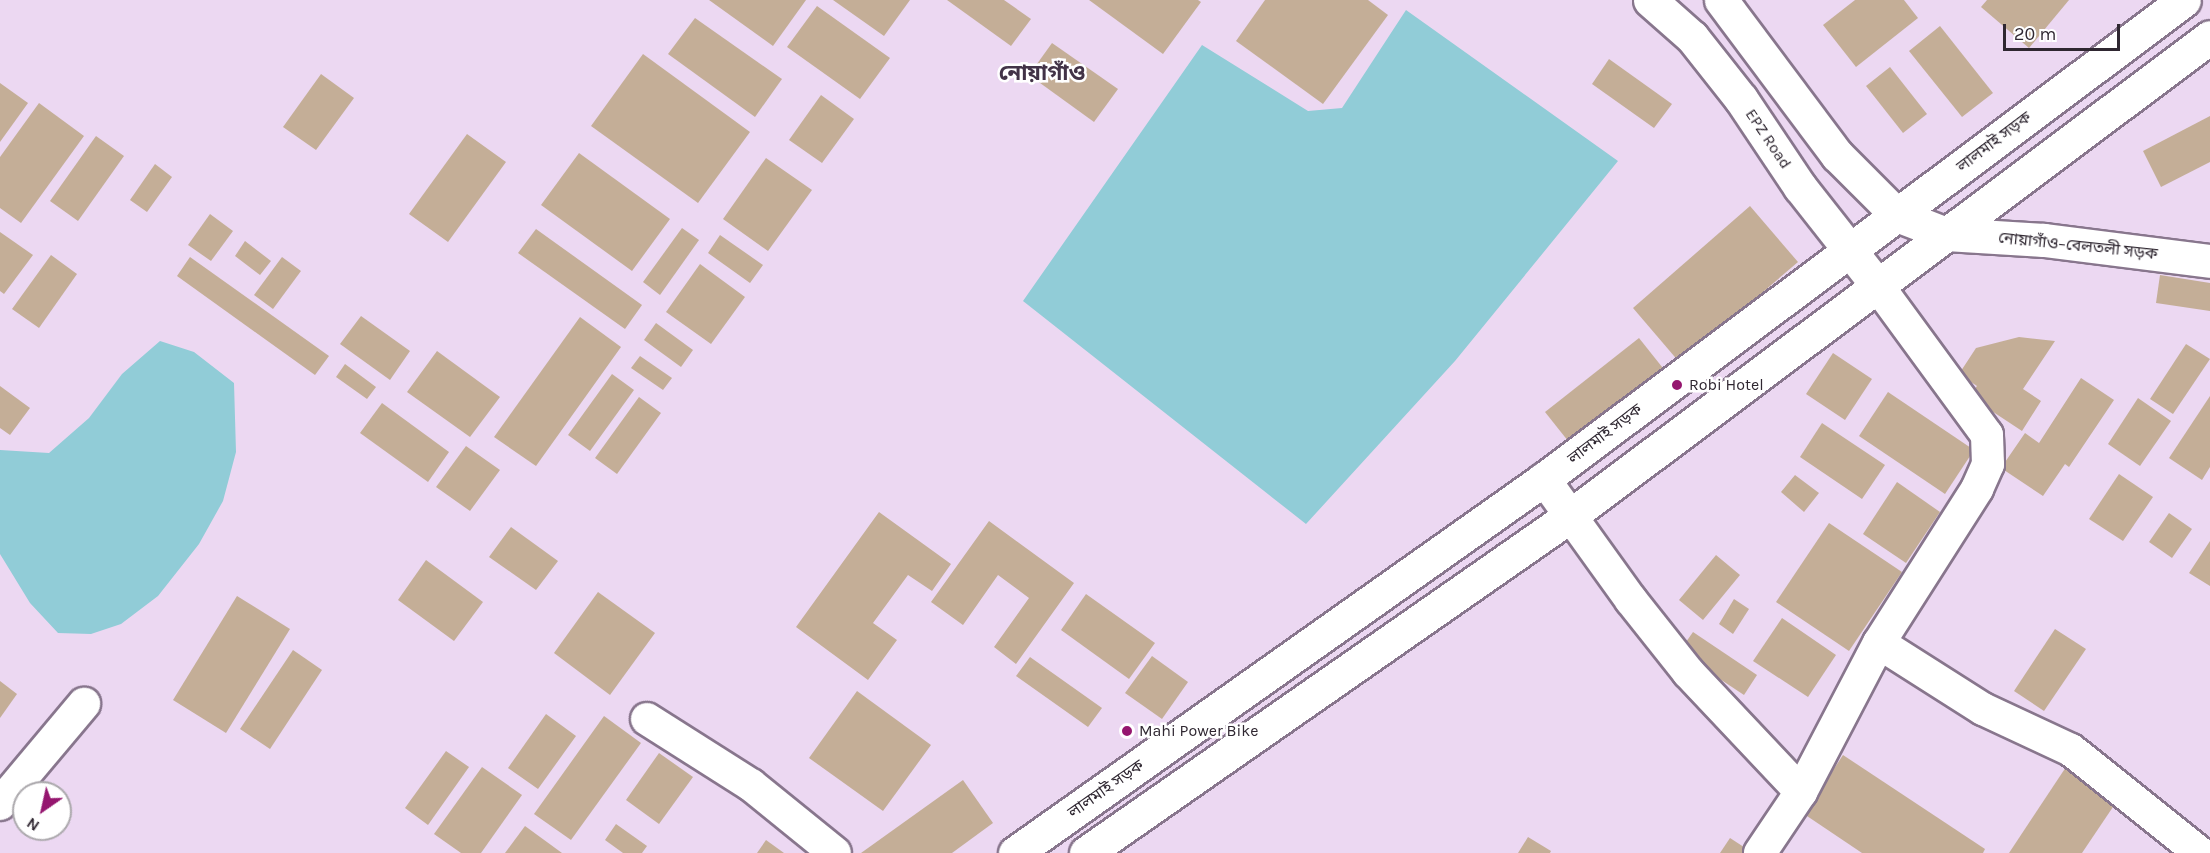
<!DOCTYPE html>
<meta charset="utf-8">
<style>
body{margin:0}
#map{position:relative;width:2210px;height:853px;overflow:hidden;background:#ecd8f2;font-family:Karla,"Noto Sans Bengali",sans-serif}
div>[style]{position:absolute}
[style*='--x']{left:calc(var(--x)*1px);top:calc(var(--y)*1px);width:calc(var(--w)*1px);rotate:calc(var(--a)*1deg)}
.water>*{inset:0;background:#91ccd7}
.building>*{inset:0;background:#c4ae97}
.roads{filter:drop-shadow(2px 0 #88768d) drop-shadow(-2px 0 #88768d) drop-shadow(0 2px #88768d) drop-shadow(0 -2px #88768d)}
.minor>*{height:32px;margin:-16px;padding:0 16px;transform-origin:16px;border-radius:16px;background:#fff}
.secondary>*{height:33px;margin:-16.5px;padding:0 16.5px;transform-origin:16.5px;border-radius:16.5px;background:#fff}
.primary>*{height:33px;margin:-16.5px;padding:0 16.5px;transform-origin:16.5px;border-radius:16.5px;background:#fff}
.dots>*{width:16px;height:16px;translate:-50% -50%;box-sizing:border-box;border:3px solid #fff;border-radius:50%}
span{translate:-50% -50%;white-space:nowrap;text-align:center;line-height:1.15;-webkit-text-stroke:5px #fff;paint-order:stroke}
.street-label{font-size:16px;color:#2f2731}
.poi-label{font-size:16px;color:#2f2731}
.left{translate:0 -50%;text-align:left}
.district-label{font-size:22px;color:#423347;font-weight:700}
.north{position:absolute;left:12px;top:781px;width:60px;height:60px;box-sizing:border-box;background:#fff;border:2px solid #aca9ad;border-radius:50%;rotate:214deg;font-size:16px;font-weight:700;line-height:24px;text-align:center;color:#2f2731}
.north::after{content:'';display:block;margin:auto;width:21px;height:27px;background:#95166f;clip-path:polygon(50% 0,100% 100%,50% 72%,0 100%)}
.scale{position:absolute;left:2003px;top:24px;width:117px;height:27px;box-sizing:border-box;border:3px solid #2f2731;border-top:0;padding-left:8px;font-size:18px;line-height:21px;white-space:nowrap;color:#2f2731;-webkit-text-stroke:4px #fff;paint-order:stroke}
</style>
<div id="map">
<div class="water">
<div style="clip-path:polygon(1406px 10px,1618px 161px,1455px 361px,1306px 524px,1023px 301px,1202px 45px,1308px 111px,1342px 108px)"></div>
<div style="clip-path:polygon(160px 341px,194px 352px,234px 383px,236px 452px,223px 501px,199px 544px,158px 596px,121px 624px,91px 634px,58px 633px,30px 603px,0 554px,0 450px,49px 453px,89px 418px,122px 374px)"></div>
</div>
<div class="building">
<div style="clip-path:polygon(709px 0,806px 0,773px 46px)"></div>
<div style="clip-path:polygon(833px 0,910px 0,884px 36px)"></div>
<div style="clip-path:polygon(947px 0,1004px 0,1031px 19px,1011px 46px)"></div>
<div style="clip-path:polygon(1089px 0,1198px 0,1201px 2px,1163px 54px)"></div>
<div style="clip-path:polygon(1265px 0,1368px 0,1388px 15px,1323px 104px,1236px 41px)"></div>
<div style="clip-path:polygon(1855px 0,1904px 0,1918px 18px,1856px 67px,1823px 25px)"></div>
<div style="clip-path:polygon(1987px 0,2069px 0,2029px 48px,1981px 7px)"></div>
<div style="clip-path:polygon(817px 6px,890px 58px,860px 99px,787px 47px)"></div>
<div style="clip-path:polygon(695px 18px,782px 79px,755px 117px,668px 54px)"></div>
<div style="clip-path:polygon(1940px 26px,1993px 93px,1962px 117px,1909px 51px)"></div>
<div style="clip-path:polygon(1052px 43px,1118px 89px,1094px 122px,1029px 75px)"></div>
<div style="clip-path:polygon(643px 54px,750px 132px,698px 203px,591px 126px)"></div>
<div style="clip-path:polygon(1609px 59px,1672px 104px,1654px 128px,1592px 84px)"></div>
<div style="clip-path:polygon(1890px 67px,1927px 114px,1903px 133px,1866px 86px)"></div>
<div style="clip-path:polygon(321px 74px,354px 98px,316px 150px,283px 127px)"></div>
<div style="clip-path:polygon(0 83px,28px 103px,0 142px)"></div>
<div style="clip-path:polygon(821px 95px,854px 119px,822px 163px,789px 140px)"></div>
<div style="clip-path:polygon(39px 103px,84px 136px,21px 223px,0 208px,0 157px)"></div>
<div style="clip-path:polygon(2210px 116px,2210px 162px,2161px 187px,2143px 151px)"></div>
<div style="clip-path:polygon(467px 134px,506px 162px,448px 242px,409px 214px)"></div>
<div style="clip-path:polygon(96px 136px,124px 156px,78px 221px,50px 201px)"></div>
<div style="clip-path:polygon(579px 153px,670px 219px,632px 271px,541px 205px)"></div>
<div style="clip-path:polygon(766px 158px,812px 190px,768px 251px,723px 219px)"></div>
<div style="clip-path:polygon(155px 164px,172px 177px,147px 212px,130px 200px)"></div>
<div style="clip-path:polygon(1750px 206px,1798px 262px,1680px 363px,1633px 308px)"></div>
<div style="clip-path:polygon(210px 214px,233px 231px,211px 261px,188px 245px)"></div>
<div style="clip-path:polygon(682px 228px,699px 240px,660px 295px,643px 282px)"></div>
<div style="clip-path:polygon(536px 229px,642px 305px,625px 329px,518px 253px)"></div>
<div style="clip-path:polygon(0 232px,33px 255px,4px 294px,0 291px)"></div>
<div style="clip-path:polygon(720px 235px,763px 265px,750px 283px,708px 253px)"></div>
<div style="clip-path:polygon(245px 241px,271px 261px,260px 275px,235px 256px)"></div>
<div style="clip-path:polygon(51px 255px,77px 274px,39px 328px,12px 309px)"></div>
<div style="clip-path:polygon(190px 257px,329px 356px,315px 375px,177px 276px)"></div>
<div style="clip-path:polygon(282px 257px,301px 271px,273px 309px,254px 295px)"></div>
<div style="clip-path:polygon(700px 264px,745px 297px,711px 344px,666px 312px)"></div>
<div style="clip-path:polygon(2160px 275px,2210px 283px,2210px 311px,2156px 303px)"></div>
<div style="clip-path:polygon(361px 316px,410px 351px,390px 380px,340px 344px)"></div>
<div style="clip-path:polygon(580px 317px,621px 347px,536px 466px,494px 437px)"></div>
<div style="clip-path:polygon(656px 323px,693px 350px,681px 367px,644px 340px)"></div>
<div style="clip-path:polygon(2019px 337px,2055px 341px,2023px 389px,2041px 401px,2022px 431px,1969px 396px,1977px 386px,1959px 374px,1976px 348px)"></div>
<div style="clip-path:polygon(1639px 338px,1670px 377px,1576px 451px,1545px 412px)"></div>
<div style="clip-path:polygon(2186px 344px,2210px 359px,2173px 414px,2150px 399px)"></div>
<div style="clip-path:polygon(437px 351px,500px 397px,470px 437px,407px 392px)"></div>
<div style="clip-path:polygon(1833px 353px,1872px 379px,1845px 420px,1806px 394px)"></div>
<div style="clip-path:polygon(640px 356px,672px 378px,663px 390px,631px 368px)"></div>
<div style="clip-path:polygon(345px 364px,376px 387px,367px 399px,336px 377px)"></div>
<div style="clip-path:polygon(612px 374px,634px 390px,590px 451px,568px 435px)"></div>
<div style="clip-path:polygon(2081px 378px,2114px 400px,2069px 467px,2065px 464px,2043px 496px,2001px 468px,2025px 433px,2039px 443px)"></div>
<div style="clip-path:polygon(0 386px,30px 408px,10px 435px,0 428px)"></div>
<div style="clip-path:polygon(1888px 392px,1974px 450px,1945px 494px,1859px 436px)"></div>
<div style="clip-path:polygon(2210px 396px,2210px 467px,2202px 480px,2169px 458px)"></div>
<div style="clip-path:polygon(639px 397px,661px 413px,617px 474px,595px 458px)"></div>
<div style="clip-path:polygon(2138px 398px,2171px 421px,2140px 466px,2108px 444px)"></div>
<div style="clip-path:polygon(382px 403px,449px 452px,428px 482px,360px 433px)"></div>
<div style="clip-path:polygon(1822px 423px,1885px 465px,1862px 499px,1800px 457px)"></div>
<div style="clip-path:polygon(466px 446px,500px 470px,470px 511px,436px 487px)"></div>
<div style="clip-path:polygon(2119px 474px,2153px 497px,2123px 541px,2089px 519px)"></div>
<div style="clip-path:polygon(1795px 475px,1819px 493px,1804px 512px,1781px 492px)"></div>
<div style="clip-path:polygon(1897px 482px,1940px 512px,1906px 563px,1863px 534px)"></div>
<div style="clip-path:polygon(879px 512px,951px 564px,932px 591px,908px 575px,873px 623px,897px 640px,868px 680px,796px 627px)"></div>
<div style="clip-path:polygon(2169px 513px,2192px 529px,2172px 558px,2149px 542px)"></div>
<div style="clip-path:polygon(989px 521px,1074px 583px,1016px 664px,994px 647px,1029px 598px,998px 575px,963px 625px,931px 602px)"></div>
<div style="clip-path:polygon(1829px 523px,1902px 572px,1849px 651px,1776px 602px)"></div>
<div style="clip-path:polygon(511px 527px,558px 561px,536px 590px,489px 557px)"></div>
<div style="clip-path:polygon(2210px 541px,2210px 586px,2189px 573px)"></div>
<div style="clip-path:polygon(1716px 555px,1740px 575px,1703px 620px,1679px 600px)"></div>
<div style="clip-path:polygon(426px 560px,483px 602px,454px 641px,398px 600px)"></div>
<div style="clip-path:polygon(598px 592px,655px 633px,610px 695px,554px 653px)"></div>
<div style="clip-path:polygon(1086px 594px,1155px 643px,1129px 679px,1061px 630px)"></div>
<div style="clip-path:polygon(237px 596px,290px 629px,226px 733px,173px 700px)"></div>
<div style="clip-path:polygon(1734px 599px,1749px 609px,1733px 634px,1719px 624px)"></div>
<div style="clip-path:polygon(1782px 618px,1836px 655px,1808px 697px,1753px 661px)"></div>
<div style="clip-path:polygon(2055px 629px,2086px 649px,2044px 711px,2014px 691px)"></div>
<div style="clip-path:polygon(1693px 632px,1757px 675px,1744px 695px,1679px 652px)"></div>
<div style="clip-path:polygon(293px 650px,322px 670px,270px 749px,240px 729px)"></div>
<div style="clip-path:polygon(1152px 656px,1188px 682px,1162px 719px,1125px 693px)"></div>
<div style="clip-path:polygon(1030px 657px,1102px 708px,1088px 727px,1016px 676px)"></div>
<div style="clip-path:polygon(0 681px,17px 694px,0 718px)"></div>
<div style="clip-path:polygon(857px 691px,931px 745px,883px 811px,809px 758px)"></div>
<div style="clip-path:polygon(546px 714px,576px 736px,538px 789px,508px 768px)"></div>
<div style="clip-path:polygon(604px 716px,641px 743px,571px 840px,534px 814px)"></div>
<div style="clip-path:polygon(446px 751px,469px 767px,428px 825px,405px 808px)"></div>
<div style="clip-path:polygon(659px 753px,693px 777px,659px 824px,626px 800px)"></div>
<div style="clip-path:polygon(1843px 755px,1985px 849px,1983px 853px,1862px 853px,1804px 814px)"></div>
<div style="clip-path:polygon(2068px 764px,2119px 798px,2082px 853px,2009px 853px)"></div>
<div style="clip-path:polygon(482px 767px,522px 795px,481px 853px,461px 853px,434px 834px)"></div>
<div style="clip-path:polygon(963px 780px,993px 823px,952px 853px,861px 853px)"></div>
<div style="clip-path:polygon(616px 824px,647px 846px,642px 853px,623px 853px,605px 840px)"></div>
<div style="clip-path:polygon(525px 826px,562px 853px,505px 853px)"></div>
<div style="clip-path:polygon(1528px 837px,1551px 851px,1550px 853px,1518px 853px)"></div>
<div style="clip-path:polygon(1730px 838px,1750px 851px,1748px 853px,1720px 853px)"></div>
<div style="clip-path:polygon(766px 840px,784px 853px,757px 853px)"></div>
</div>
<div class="roads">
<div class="minor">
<div style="--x:1544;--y:479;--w:149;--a:54.3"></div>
<div style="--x:1631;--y:600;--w:92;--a:51.6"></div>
<div style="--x:1688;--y:672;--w:165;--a:46.7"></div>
<div style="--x:1879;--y:643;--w:123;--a:32.4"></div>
<div style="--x:1983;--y:709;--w:97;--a:25"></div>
<div style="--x:2071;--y:750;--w:165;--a:38.6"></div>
<div style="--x:647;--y:719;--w:123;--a:32.4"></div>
<div style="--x:751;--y:785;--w:108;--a:39"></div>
<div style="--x:0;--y:804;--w:131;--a:-50"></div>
<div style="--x:1760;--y:853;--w:73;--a:-56.1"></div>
<div style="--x:1801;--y:792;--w:168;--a:-62.4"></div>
<div style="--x:1879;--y:643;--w:183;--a:-57.5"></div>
<div style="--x:1977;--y:489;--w:27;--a:-66"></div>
<div style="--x:1988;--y:464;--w:29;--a:-92"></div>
<div style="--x:1987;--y:435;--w:185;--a:-126.2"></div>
</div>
<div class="secondary">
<div style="--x:1650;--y:0;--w:56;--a:41.4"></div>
<div style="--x:1692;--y:37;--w:79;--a:51.7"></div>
<div style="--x:1741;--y:99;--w:106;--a:56.2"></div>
<div style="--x:1800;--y:187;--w:126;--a:51.8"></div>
<div style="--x:1721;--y:0;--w:194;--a:53.2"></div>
<div style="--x:1837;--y:155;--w:85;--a:45"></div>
<div style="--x:1897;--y:215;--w:53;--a:21.2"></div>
<div style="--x:1946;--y:234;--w:98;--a:3.5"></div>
<div style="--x:2044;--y:240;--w:167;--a:7.2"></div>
</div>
<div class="primary">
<div style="--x:1015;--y:853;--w:648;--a:-35.26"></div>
<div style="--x:1544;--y:479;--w:799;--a:-36.81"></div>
<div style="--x:1086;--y:853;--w:590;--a:-34.85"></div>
<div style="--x:1570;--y:516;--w:799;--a:-36.81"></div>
</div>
</div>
<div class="dots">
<div style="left:1677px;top:385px;background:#95166f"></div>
<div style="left:1127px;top:731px;background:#95166f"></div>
</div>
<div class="street-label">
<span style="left:1768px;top:139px;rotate:56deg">EPZ Road</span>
<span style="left:1994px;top:142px;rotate:-37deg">লালমাই সড়ক</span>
<span style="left:2078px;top:246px;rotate:6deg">নোয়াগাঁও–বেলতলী সড়ক</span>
<span style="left:1605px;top:434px;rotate:-37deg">লালমাই সড়ক</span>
<span style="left:1106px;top:789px;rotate:-35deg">লালমাই সড়ক</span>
</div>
<div class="poi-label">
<span class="left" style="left:1689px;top:385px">Robi Hotel</span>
<span class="left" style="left:1139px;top:731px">Mahi Power Bike</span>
</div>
<div class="district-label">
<span style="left:1042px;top:74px">নোয়াগাঁও</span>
</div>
<div class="north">N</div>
<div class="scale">20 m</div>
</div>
